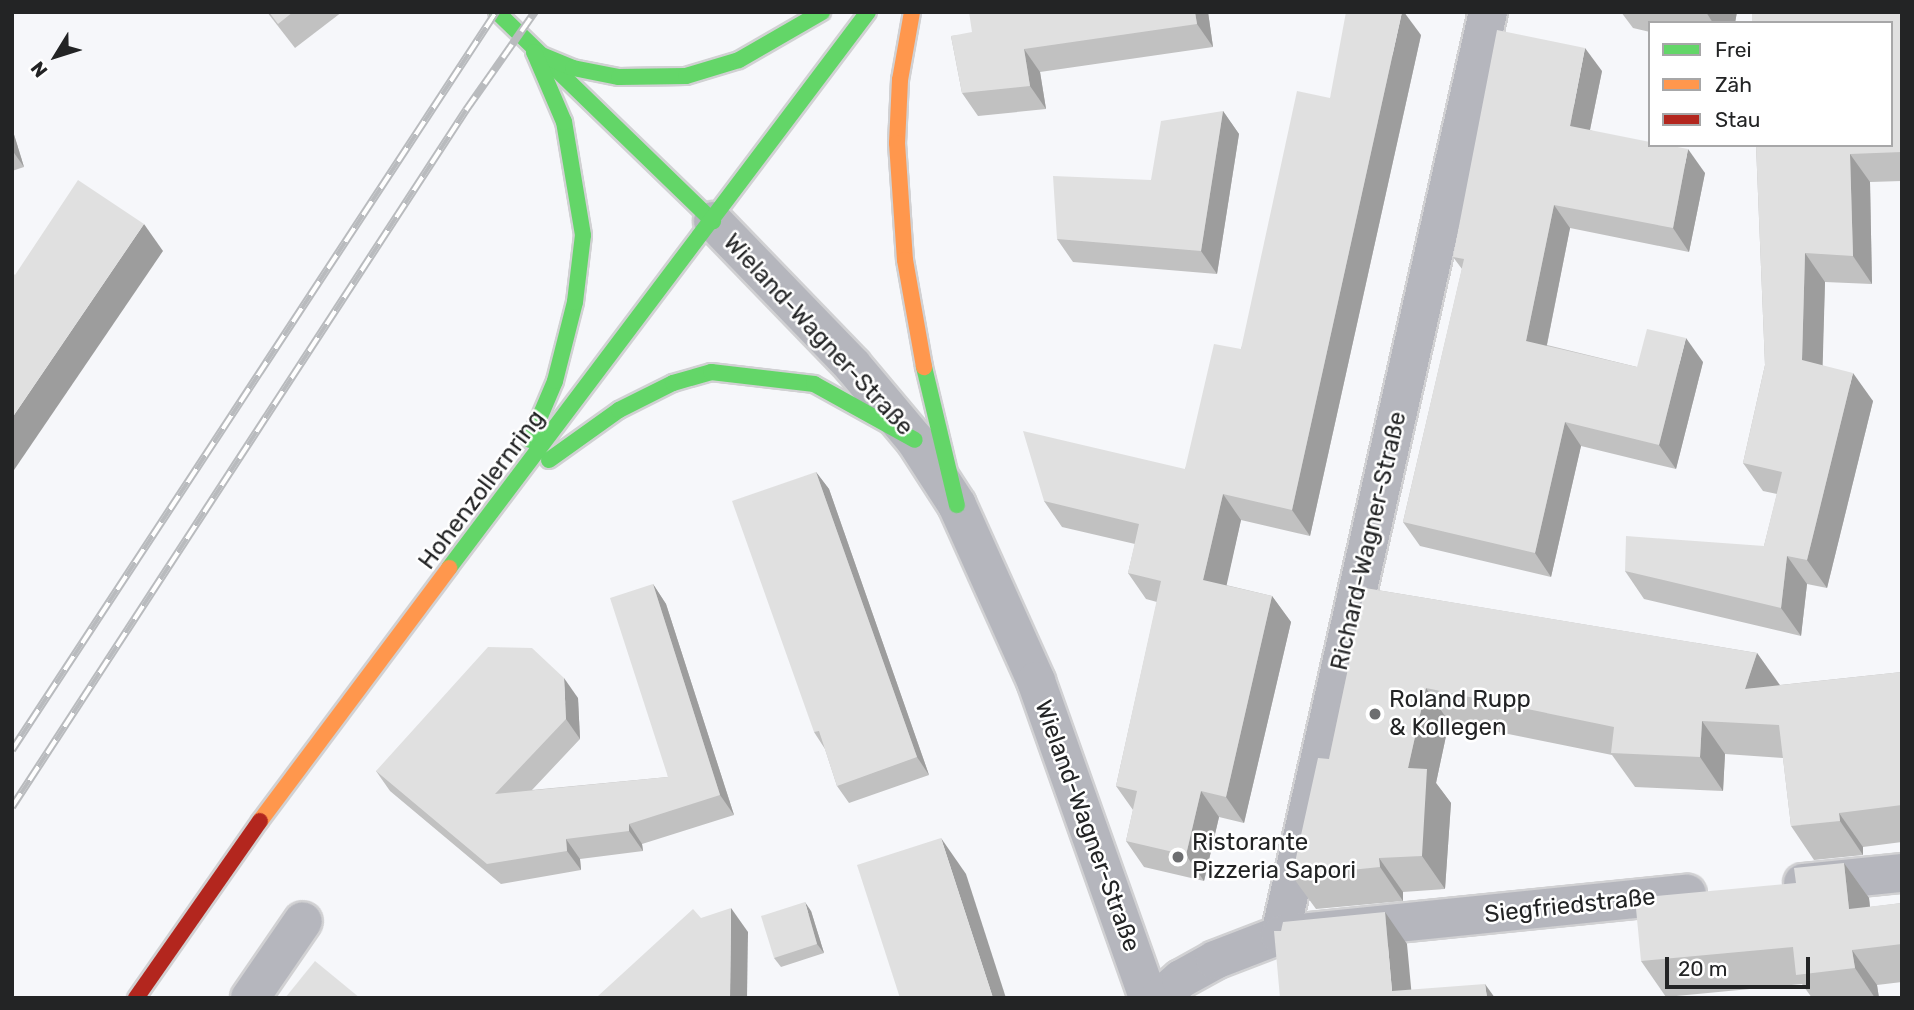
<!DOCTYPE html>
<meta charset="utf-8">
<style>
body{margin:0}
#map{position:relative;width:1914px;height:1010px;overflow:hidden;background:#f6f7fa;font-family:Rubik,sans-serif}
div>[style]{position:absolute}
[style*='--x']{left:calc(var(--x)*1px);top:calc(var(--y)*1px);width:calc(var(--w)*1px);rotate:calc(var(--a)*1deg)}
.roads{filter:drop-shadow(2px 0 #d1d1d3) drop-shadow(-2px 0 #d1d1d3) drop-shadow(0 2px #d1d1d3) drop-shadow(0 -2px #d1d1d3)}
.street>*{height:38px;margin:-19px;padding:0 19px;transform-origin:19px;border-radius:19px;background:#b5b6bd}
.fast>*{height:16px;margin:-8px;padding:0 8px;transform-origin:8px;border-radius:8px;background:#63d668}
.slow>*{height:16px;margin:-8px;padding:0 8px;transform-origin:8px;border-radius:8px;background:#ff974d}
.jam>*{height:16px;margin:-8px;padding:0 8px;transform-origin:8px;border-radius:8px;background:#b3261e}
.rail>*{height:8px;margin-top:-4px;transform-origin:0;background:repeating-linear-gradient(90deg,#fff 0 16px,#b9bbbe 0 32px);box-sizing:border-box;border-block:2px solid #b9bbbe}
.wall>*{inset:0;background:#c1c1c1}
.shaded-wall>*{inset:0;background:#9d9d9d}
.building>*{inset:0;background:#e0e0e0}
.dots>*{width:19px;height:19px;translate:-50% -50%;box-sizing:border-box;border:4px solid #fff;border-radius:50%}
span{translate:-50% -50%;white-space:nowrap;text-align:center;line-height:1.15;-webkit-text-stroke:5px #fff;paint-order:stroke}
.street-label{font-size:24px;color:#232425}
.poi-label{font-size:24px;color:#232425}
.left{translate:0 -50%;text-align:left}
.frame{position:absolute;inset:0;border:14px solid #232425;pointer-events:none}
.legend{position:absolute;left:1648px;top:21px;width:245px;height:126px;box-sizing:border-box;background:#fff;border:2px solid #a7a7a8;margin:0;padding:9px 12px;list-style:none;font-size:21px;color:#232425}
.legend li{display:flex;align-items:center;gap:14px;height:35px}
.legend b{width:35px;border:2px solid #a7a7a8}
.north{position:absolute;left:21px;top:21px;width:70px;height:70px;-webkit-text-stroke:5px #fff;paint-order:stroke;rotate:232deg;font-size:19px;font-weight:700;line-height:28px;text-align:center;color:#232425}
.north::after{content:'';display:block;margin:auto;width:24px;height:32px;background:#232425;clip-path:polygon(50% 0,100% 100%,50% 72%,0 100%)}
.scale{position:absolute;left:1665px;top:957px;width:145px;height:32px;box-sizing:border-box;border:4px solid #232425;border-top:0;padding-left:9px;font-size:21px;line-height:24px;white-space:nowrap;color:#232425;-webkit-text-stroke:5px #fff;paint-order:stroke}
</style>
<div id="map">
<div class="roads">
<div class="street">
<div style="--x:713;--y:221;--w:200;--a:46"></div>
<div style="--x:852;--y:365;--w:98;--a:50"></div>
<div style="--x:915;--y:440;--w:77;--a:57.1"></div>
<div style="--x:957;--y:505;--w:193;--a:65.8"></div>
<div style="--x:1036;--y:681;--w:336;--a:70.5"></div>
<div style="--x:1803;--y:883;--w:100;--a:-5.8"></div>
<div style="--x:1280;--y:935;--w:946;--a:-77.3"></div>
<div style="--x:250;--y:998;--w:93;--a:-55.5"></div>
<div style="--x:1159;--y:998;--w:29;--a:-41"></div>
<div style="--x:1181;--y:979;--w:39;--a:-29"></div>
<div style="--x:1215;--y:960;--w:70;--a:-21"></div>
<div style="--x:1280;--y:935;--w:409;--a:-5.8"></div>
</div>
<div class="fast">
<div style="--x:497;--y:12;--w:301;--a:44.1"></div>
<div style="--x:534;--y:52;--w:42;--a:22.3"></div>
<div style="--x:573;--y:68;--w:47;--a:11.1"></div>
<div style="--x:619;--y:77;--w:67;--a:-0.9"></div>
<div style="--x:686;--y:76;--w:55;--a:-16.8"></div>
<div style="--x:739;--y:60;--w:96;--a:-30"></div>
<div style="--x:924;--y:367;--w:142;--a:76.6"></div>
<div style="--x:530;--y:440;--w:64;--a:-67"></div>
<div style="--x:555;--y:381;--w:81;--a:-75.8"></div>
<div style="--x:575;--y:302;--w:67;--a:-83.2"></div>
<div style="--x:583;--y:235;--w:115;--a:-99.5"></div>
<div style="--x:564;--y:122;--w:76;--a:-113.2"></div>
<div style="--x:549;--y:460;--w:86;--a:-35.5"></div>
<div style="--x:619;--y:410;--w:60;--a:-26.6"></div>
<div style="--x:673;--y:383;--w:40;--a:-16"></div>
<div style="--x:711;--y:372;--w:104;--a:6.6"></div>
<div style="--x:814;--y:384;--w:115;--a:29"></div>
<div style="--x:449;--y:568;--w:696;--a:-53"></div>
</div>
<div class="slow">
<div style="--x:912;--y:12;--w:69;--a:100"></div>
<div style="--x:900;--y:80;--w:63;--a:92.7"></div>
<div style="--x:897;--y:143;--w:117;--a:86.1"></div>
<div style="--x:905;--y:260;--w:109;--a:79.9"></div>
<div style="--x:260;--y:821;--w:316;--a:-53.2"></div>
</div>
<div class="jam">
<div style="--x:136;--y:998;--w:216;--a:-55"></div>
</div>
</div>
<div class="rail">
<div style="--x:12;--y:750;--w:883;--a:-56.74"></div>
<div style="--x:12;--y:807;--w:832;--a:-56.92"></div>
<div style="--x:466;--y:110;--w:120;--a:-54.9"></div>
</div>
<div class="wall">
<div style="clip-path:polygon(267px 12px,342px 12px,295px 48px)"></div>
<div style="clip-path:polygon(1208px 12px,1213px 47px,1040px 72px,1046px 109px,978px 116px,962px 93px,951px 36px)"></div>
<div style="clip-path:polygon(1621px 12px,1737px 12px,1735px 23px,1650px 23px,1650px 32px,1633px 28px)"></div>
<div style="clip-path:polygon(1902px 12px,1902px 181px,1870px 182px,1872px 284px,1825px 282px,1822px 365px,1873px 401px,1827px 588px,1807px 584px,1801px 636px,1644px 599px,1625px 571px,1764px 546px,1777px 494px,1763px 491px,1743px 463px,1765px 365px,1756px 145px,1891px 145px)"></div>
<div style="clip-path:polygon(1421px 35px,1310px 536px,1241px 520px,1226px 585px,1272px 596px,1291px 622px,1244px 823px,1219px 817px,1204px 881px,1144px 867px,1126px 841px,1133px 810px,1116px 786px,1157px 602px,1146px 599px,1128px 573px,1135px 544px,1062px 527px,1044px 501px,1185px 469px,1241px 349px,1330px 98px)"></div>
<div style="clip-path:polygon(1602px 71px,1590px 130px,1705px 173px,1689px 252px,1570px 228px,1547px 345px,1637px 367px,1703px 362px,1676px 469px,1581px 446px,1551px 577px,1420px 546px,1403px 522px,1462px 269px,1453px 257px)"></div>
<div style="clip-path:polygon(1223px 111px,1239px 134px,1217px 274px,1073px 262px,1057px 239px,1151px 180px)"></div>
<div style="clip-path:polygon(12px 128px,24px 167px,12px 171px)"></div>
<div style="clip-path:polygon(816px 472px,829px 489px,929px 775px,849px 803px,837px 786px,825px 749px,814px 732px)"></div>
<div style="clip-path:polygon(653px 584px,666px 604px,734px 815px,642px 844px,643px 851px,580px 859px,581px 870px,501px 884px,390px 791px,376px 771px,578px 698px,580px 739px,532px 790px,668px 777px)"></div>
<div style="clip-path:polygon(1365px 588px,1757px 653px,1780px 685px,1902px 672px,1902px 842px,1863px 847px,1863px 855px,1814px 860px,1791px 826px,1783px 758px,1725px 754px,1723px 791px,1635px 787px,1612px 755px,1449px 722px,1436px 783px,1451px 803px,1445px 889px,1403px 892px,1403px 901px,1316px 909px,1292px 876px,1329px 759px)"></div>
<div style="clip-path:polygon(1844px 863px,1869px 898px,1870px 907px,1902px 903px,1902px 982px,1877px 985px,1879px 998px,1812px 998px,1802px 984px,1666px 997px,1641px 961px,1796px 883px)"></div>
<div style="clip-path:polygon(811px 911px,824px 953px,781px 967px,774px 958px)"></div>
</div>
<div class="shaded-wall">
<div style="clip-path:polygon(1195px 12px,1208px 12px,1213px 47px,1197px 24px)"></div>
<div style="clip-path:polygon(1402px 12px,1404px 12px,1421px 35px,1310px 536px,1292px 510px)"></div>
<div style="clip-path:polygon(1706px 12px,1737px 12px,1735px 23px,1713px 23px)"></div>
<div style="clip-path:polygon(1585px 48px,1602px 71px,1586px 149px,1570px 126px)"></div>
<div style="clip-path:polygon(1024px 49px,1040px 72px,1046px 109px,1030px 86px)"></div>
<div style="clip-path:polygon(1223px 111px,1239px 134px,1217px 274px,1201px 251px)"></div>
<div style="clip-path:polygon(12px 128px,24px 167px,12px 150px)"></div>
<div style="clip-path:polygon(1688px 149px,1705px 173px,1689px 252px,1673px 228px)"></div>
<div style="clip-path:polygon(1850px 154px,1870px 182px,1872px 284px,1853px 256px)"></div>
<div style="clip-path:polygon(1554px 205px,1570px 228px,1543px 364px,1526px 341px)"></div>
<div style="clip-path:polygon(144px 224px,163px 251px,12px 473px,12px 418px)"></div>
<div style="clip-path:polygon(1805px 253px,1825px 282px,1822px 388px,1802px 360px)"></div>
<div style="clip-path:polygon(1686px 338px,1703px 362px,1676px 469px,1659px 445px)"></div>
<div style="clip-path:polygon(1853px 373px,1873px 401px,1827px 588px,1807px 560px)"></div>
<div style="clip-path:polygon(1565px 422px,1581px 446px,1551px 577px,1535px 553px)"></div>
<div style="clip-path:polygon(816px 472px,829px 489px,929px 775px,917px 757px)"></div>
<div style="clip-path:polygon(1223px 494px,1241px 520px,1222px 606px,1203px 580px)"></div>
<div style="clip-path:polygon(1787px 556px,1807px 584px,1801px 636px,1781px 608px)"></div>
<div style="clip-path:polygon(653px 584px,666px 604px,734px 815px,720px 795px)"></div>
<div style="clip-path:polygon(1272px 596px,1291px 622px,1244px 823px,1226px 797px)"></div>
<div style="clip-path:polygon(1757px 653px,1781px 687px,1745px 689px)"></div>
<div style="clip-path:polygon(564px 678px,578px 698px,580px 739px,566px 719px)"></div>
<div style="clip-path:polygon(1426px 688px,1449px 722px,1436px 783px,1451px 803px,1445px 889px,1422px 856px,1408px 768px)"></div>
<div style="clip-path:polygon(1702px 721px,1725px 754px,1723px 791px,1700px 757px)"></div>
<div style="clip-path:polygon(1201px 791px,1219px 817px,1204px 881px,1186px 855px)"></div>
<div style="clip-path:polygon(1839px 813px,1863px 847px,1863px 855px,1840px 821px)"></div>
<div style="clip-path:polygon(629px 824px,642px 844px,643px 851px,629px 831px)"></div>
<div style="clip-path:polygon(941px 838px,966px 874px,1006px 998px,993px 998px)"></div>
<div style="clip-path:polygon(566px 839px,580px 859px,581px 870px,567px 851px)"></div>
<div style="clip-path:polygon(1379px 858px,1403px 892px,1403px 901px,1380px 867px)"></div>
<div style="clip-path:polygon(1844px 863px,1869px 898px,1874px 944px,1849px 909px)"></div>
<div style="clip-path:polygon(805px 902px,811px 911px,824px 953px,817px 944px)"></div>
<div style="clip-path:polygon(731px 908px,748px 932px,747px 998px,730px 998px)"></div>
<div style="clip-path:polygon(1385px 912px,1407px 944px,1412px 998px,1392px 991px)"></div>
<div style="clip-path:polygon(1852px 950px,1877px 985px,1879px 998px,1875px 998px,1855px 968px)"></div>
<div style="clip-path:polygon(1485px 984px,1495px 998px,1487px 998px)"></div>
</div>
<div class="building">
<div style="clip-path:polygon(269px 12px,293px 12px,278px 24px)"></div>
<div style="clip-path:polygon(969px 12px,1195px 12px,1197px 24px,1024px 49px,1030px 86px,962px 93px,951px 36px,972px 32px)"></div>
<div style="clip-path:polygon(1346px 12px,1402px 12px,1292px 510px,1223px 494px,1203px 580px,1272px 596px,1226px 797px,1201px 791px,1186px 855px,1126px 841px,1137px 791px,1116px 786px,1161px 581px,1128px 573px,1139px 524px,1044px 501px,1023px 431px,1185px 469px,1214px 344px,1241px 349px,1297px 91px,1330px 98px)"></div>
<div style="clip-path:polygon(1752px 12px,1902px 12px,1902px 152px,1850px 154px,1853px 256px,1805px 253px,1802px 360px,1853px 373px,1807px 560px,1787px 556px,1781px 608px,1625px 571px,1626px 536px,1764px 546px,1782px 472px,1743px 463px,1765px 365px,1756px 145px,1891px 145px,1891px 23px,1752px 23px)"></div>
<div style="clip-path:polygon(1497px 30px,1585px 48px,1570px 126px,1650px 142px,1650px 145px,1667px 145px,1688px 149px,1673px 228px,1554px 205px,1526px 341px,1637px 367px,1647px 329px,1686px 338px,1659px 445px,1565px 422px,1535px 553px,1403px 522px,1464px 259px,1453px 257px)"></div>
<div style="clip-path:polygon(1223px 111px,1201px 251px,1057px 239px,1053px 176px,1151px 180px,1161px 121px)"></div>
<div style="clip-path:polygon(78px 180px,144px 224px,12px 418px,12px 272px,15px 275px)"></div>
<div style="clip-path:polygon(816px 472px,917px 757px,837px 786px,819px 731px,814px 732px,732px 501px)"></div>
<div style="clip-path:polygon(653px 584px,720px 795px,629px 824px,629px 831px,566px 839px,567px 851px,487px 864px,376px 771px,488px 647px,532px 648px,564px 678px,566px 719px,495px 794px,668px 777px,610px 598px)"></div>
<div style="clip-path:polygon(1365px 588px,1757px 653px,1745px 689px,1902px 672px,1902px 805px,1839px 813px,1840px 821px,1791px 826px,1779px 725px,1702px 721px,1700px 757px,1611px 753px,1614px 727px,1426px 688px,1408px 768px,1427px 769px,1422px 856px,1379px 858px,1380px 867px,1292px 876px,1318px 758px,1329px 759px)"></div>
<div style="clip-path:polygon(941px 838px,993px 998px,900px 998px,857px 865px)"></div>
<div style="clip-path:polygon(1844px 863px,1849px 909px,1902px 903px,1902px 944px,1852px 950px,1855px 968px,1796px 975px,1793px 947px,1641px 961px,1635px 898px,1796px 883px,1794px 868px)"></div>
<div style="clip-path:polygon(805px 902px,817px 944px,774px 958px,761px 916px)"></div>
<div style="clip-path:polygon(731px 908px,730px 998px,600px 998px,598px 996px,693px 909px,701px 918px)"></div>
<div style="clip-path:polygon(1385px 912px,1392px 991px,1485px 984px,1487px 998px,1280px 998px,1274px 931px,1281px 931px,1283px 922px)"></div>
<div style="clip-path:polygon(315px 961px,360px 998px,285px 998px)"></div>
</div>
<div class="dots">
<div style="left:1375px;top:714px;background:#6d6e70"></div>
<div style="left:1178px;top:857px;background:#6d6e70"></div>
</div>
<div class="street-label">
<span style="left:818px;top:335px;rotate:47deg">Wieland-Wagner-Straße</span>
<span style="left:482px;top:490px;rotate:-53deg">Hohenzollernring</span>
<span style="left:1369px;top:541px;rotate:-77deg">Richard-Wagner-Straße</span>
<span style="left:1087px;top:826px;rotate:70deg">Wieland-Wagner-Straße</span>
<span style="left:1570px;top:906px;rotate:-6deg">Siegfriedstraße</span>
</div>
<div class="poi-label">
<span class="left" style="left:1389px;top:714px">Roland Rupp<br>&amp; Kollegen</span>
<span class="left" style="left:1192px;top:857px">Ristorante<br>Pizzeria Sapori</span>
</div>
<div class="frame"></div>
<ul class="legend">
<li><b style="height:9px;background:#63d668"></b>Frei</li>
<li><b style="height:9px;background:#ff974d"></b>Zäh</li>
<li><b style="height:9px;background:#b3261e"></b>Stau</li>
</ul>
<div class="north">N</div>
<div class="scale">20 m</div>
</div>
